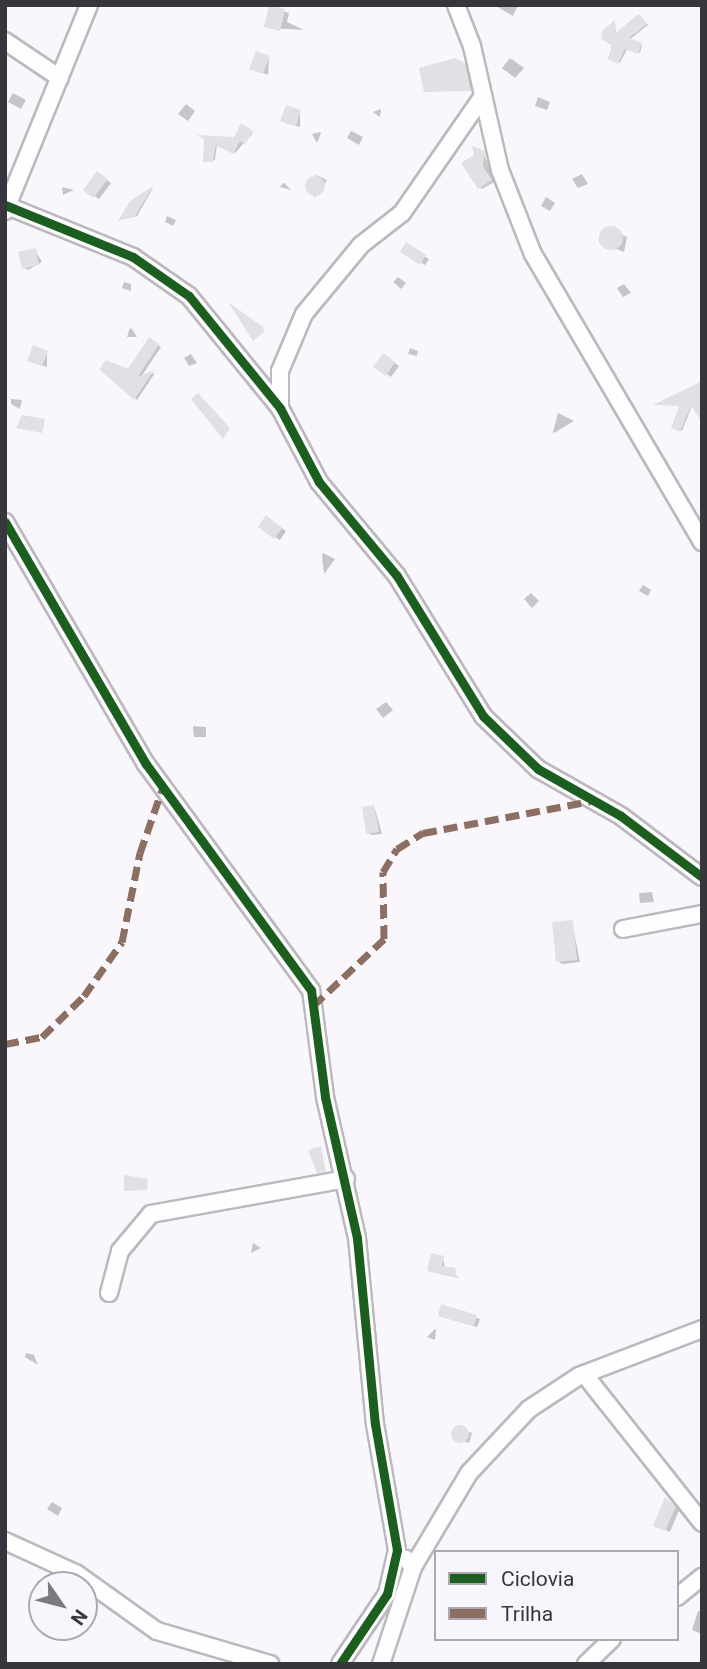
<!DOCTYPE html>
<style>
body{margin:0}
#map{position:relative;width:707px;height:1669px;overflow:hidden;background:#f9f7fb;font-family:Roboto,sans-serif}
div>[style]{position:absolute}
[style*='--x']{left:calc(var(--x)*1px);top:calc(var(--y)*1px);width:calc(var(--w)*1px);rotate:calc(var(--a)*1deg)}
.shadow>*{inset:0;background:#0003}
.building>*{inset:0;background:#e2e0e5}
.round{border-radius:50%}
.roads{filter:drop-shadow(2px 0 #bcb9be) drop-shadow(-2px 0 #bcb9be) drop-shadow(0 2px #bcb9be) drop-shadow(0 -2px #bcb9be)}
.street>*{height:16px;margin:-8px;padding:0 8px;transform-origin:8px;border-radius:8px;background:#fefefe}
.quiet>*{height:7px;margin-top:-3.5px;transform-origin:0;background:repeating-linear-gradient(90deg,#8d6e63 0 14px,transparent 0 21px)}
.cycleway>*{height:9px;margin:-4.5px;padding:0 4.5px;transform-origin:4.5px;border-radius:4.5px;background:#1b5e20}
span{translate:-50% -50%;white-space:nowrap;text-align:center;line-height:1.15;-webkit-text-stroke:5px #f8f5fd;paint-order:stroke}
.frame{position:absolute;inset:0;border:7px solid #38353d;pointer-events:none}
.legend{position:absolute;left:434px;top:1550px;width:245px;height:91px;box-sizing:border-box;background:#f8f5fd;border:2px solid #aba8b0;margin:0;padding:9px 12px;list-style:none;font-size:21px;color:#38353d}
.legend li{display:flex;align-items:center;gap:14px;height:35px}
.legend b{width:35px;border:2px solid #aba8b0}
.north{position:absolute;left:28px;top:1571px;width:70px;height:70px;box-sizing:border-box;background:#f8f5fd;border:2px solid #aba8b0;border-radius:50%;rotate:125deg;font-size:19px;font-weight:700;line-height:28px;text-align:center;color:#38353d}
.north::after{content:'';display:block;margin:auto;width:24px;height:32px;background:#7c7980;clip-path:polygon(50% 0,100% 100%,50% 72%,0 100%)}
</style>
<div id="map">
<div class="shadow">
<div style="clip-path:polygon(494px 5px,518px 5px,513px 16px)"></div>
<div style="clip-path:polygon(270px 7px,289px 13px,287px 22px,304px 30px,270px 28px)"></div>
<div style="clip-path:polygon(641px 17px,648px 25px,629px 40px,642px 45px,640px 53px,627px 49px,620px 63px,610px 58px,615px 23px,616px 34px)"></div>
<div style="clip-path:polygon(269px 58px,268px 75px,256px 70px)"></div>
<div style="clip-path:polygon(510px 58px,524px 68px,515px 78px,502px 68px)"></div>
<div style="clip-path:polygon(455px 60px,467px 66px,473px 91px,426px 91px,421px 69px)"></div>
<div style="clip-path:polygon(13px 93px,26px 100px,21px 109px,8px 102px)"></div>
<div style="clip-path:polygon(538px 97px,550px 102px,547px 110px,535px 106px)"></div>
<div style="clip-path:polygon(186px 104px,195px 111px,188px 121px,178px 114px)"></div>
<div style="clip-path:polygon(381px 109px,380px 117px,373px 112px)"></div>
<div style="clip-path:polygon(300px 112px,300px 127px,286px 123px)"></div>
<div style="clip-path:polygon(242px 125px,253px 133px,235px 153px,217px 144px,215px 160px,206px 162px,205px 138px,235px 139px)"></div>
<div style="clip-path:polygon(351px 131px,363px 137px,359px 145px,347px 138px)"></div>
<div style="clip-path:polygon(320px 132px,321px 133px,317px 143px,312px 134px)"></div>
<div style="clip-path:polygon(484px 153px,494px 182px,482px 189px,479px 187px)"></div>
<div style="clip-path:polygon(582px 174px,588px 184px,578px 188px,572px 179px)"></div>
<div style="clip-path:polygon(316px 175px,327px 180px,315px 197px,306px 189px)"></div>
<div style="clip-path:polygon(102px 176px,111px 183px,99px 199px,85px 189px)"></div>
<div style="clip-path:polygon(283px 183px,284px 183px,291px 190px,280px 187px)"></div>
<div style="clip-path:polygon(62px 187px,74px 190px,63px 195px)"></div>
<div style="clip-path:polygon(153px 188px,137px 216px,120px 220px,131px 202px)"></div>
<div style="clip-path:polygon(546px 197px,555px 203px,550px 211px,541px 206px)"></div>
<div style="clip-path:polygon(167px 216px,176px 220px,173px 226px,165px 222px)"></div>
<div style="clip-path:polygon(604px 228px,627px 237px,624px 252px,599px 242px)"></div>
<div style="clip-path:polygon(407px 245px,429px 259px,425px 265px,403px 251px)"></div>
<div style="clip-path:polygon(35px 250px,42px 262px,28px 270px,24px 268px)"></div>
<div style="clip-path:polygon(398px 277px,406px 283px,401px 289px,393px 282px)"></div>
<div style="clip-path:polygon(124px 282px,131px 284px,131px 291px,122px 288px)"></div>
<div style="clip-path:polygon(624px 284px,631px 293px,623px 297px,617px 288px)"></div>
<div style="clip-path:polygon(130px 328px,132px 329px,137px 337px,127px 337px)"></div>
<div style="clip-path:polygon(150px 339px,161px 347px,141px 377px,155px 373px,137px 400px,102px 368px,128px 371px)"></div>
<div style="clip-path:polygon(410px 348px,418px 351px,417px 356px,408px 354px)"></div>
<div style="clip-path:polygon(47px 353px,47px 367px,33px 362px)"></div>
<div style="clip-path:polygon(191px 354px,197px 363px,189px 366px,184px 358px)"></div>
<div style="clip-path:polygon(388px 358px,399px 366px,391px 377px,387px 374px)"></div>
<div style="clip-path:polygon(11px 399px,22px 400px,20px 409px,11px 404px)"></div>
<div style="clip-path:polygon(681px 406px,692px 406px,682px 431px,673px 428px)"></div>
<div style="clip-path:polygon(558px 413px,574px 421px,554px 433px,553px 432px)"></div>
<div style="clip-path:polygon(271px 520px,286px 531px,280px 540px,275px 537px)"></div>
<div style="clip-path:polygon(323px 553px,335px 559px,324px 574px,322px 556px)"></div>
<div style="clip-path:polygon(643px 585px,651px 590px,648px 596px,639px 591px)"></div>
<div style="clip-path:polygon(531px 593px,539px 601px,532px 608px,524px 599px)"></div>
<div style="clip-path:polygon(386px 702px,393px 710px,383px 718px,376px 709px)"></div>
<div style="clip-path:polygon(193px 726px,206px 727px,206px 737px,194px 737px)"></div>
<div style="clip-path:polygon(374px 806px,382px 834px,372px 835px,368px 833px)"></div>
<div style="clip-path:polygon(652px 892px,654px 902px,640px 903px,639px 893px)"></div>
<div style="clip-path:polygon(572px 922px,580px 962px,562px 964px,558px 961px)"></div>
<div style="clip-path:polygon(253px 1243px,261px 1248px,251px 1253px)"></div>
<div style="clip-path:polygon(443px 1258px,445px 1268px,459px 1278px,432px 1272px)"></div>
<div style="clip-path:polygon(442px 1306px,480px 1319px,477px 1327px,443px 1317px)"></div>
<div style="clip-path:polygon(436px 1329px,435px 1340px,427px 1337px,435px 1329px)"></div>
<div style="clip-path:polygon(26px 1353px,34px 1355px,38px 1365px,25px 1357px)"></div>
<div style="clip-path:polygon(456px 1428px,472px 1433px,469px 1443px,454px 1438px)"></div>
<div style="clip-path:polygon(666px 1499px,679px 1510px,670px 1532px,655px 1525px)"></div>
<div style="clip-path:polygon(52px 1502px,62px 1508px,58px 1516px,47px 1509px)"></div>
<div style="clip-path:polygon(698px 1611px,702px 1612px,702px 1634px,692px 1630px)"></div>
</div>
<div class="building">
<div style="clip-path:polygon(269px 5px,285px 9px,280px 31px,264px 27px)"></div>
<div style="clip-path:polygon(639px 14px,647px 24px,629px 38px,642px 43px,638px 54px,625px 49px,618px 64px,607px 59px,613px 46px,601px 39px,602px 31px,615px 20px,615px 33px)"></div>
<div style="clip-path:polygon(256px 51px,270px 56px,263px 74px,249px 69px)"></div>
<div style="clip-path:polygon(455px 58px,465px 63px,471px 91px,424px 92px,419px 68px)"></div>
<div style="clip-path:polygon(286px 105px,301px 110px,296px 126px,280px 121px)"></div>
<div style="clip-path:polygon(241px 123px,253px 131px,245px 144px,240px 141px,233px 154px,216px 145px,213px 162px,203px 162px,204px 139px,197px 135px,234px 137px)"></div>
<div style="clip-path:polygon(472px 146px,485px 151px,483px 166px,492px 180px,478px 189px,461px 163px,474px 155px)"></div>
<div style="clip-path:polygon(97px 171px,108px 179px,93px 198px,83px 190px)"></div>
<div class="round" style="left:305px;top:176px;width:20px;height:20px"></div>
<div style="clip-path:polygon(153px 186px,135px 216px,118px 221px,130px 201px)"></div>
<div class="round" style="left:599px;top:226px;width:24px;height:24px"></div>
<div style="clip-path:polygon(406px 242px,426px 255px,420px 265px,400px 252px)"></div>
<div style="clip-path:polygon(36px 248px,39px 265px,22px 269px,18px 252px)"></div>
<div style="clip-path:polygon(228px 302px,263px 327px,264px 332px,253px 341px)"></div>
<div style="clip-path:polygon(149px 337px,159px 344px,138px 377px,154px 370px,134px 400px,99px 369px,106px 360px,128px 369px)"></div>
<div style="clip-path:polygon(33px 345px,48px 351px,42px 366px,27px 361px)"></div>
<div style="clip-path:polygon(383px 353px,395px 362px,386px 376px,373px 367px)"></div>
<div style="clip-path:polygon(702px 381px,702px 422px,691px 406px,680px 432px,671px 428px,679px 406px,653px 405px)"></div>
<div style="clip-path:polygon(198px 393px,230px 428px,223px 439px,191px 399px)"></div>
<div style="clip-path:polygon(22px 415px,45px 419px,42px 433px,16px 428px)"></div>
<div style="clip-path:polygon(266px 515px,282px 528px,274px 539px,258px 527px)"></div>
<div style="clip-path:polygon(374px 805px,379px 832px,366px 834px,362px 807px)"></div>
<div style="clip-path:polygon(573px 920px,577px 960px,556px 962px,552px 922px)"></div>
<div style="clip-path:polygon(321px 1146px,326px 1172px,317px 1173px,308px 1150px)"></div>
<div style="clip-path:polygon(124px 1175px,148px 1179px,147px 1190px,124px 1191px)"></div>
<div style="clip-path:polygon(431px 1253px,444px 1256px,442px 1266px,455px 1268px,457px 1278px,427px 1271px)"></div>
<div style="clip-path:polygon(441px 1304px,477px 1315px,474px 1326px,438px 1316px)"></div>
<div class="round" style="left:451px;top:1425px;width:18px;height:18px"></div>
<div style="clip-path:polygon(665px 1497px,676px 1507px,665px 1531px,653px 1526px)"></div>
</div>
<div class="roads">
<div class="street">
<div style="--x:456;--y:5;--w:44;--a:68.7"></div>
<div style="--x:472;--y:46;--w:127;--a:77.3"></div>
<div style="--x:500;--y:170;--w:90;--a:68.6"></div>
<div style="--x:533;--y:254;--w:334;--a:59.6"></div>
<div style="--x:5;--y:41;--w:66;--a:33.9"></div>
<div style="--x:5;--y:205;--w:138;--a:22.1"></div>
<div style="--x:133;--y:257;--w:68;--a:34.9"></div>
<div style="--x:189;--y:296;--w:144;--a:50.9"></div>
<div style="--x:280;--y:408;--w:84;--a:62.2"></div>
<div style="--x:319;--y:482;--w:122;--a:50.3"></div>
<div style="--x:397;--y:576;--w:164;--a:58.4"></div>
<div style="--x:483;--y:716;--w:76;--a:43.9"></div>
<div style="--x:538;--y:769;--w:95;--a:29.5"></div>
<div style="--x:621;--y:816;--w:101;--a:37"></div>
<div style="--x:5;--y:211;--w:222;--a:-67.8"></div>
<div style="--x:280;--y:408;--w:37;--a:-90"></div>
<div style="--x:280;--y:371;--w:62;--a:-67.2"></div>
<div style="--x:304;--y:314;--w:89;--a:-50.4"></div>
<div style="--x:361;--y:245;--w:52;--a:-38"></div>
<div style="--x:402;--y:213;--w:142;--a:-55.3"></div>
<div style="--x:5;--y:522;--w:280;--a:59.8"></div>
<div style="--x:146;--y:764;--w:280;--a:53.9"></div>
<div style="--x:311;--y:990;--w:108;--a:82.5"></div>
<div style="--x:325;--y:1097;--w:145;--a:77.2"></div>
<div style="--x:357;--y:1238;--w:187;--a:84.5"></div>
<div style="--x:375;--y:1424;--w:128;--a:80.1"></div>
<div style="--x:397;--y:1550;--w:45;--a:102.8"></div>
<div style="--x:387;--y:1594;--w:84;--a:123.9"></div>
<div style="--x:623;--y:929;--w:80;--a:-10.8"></div>
<div style="--x:109;--y:1293;--w:43;--a:-75.3"></div>
<div style="--x:120;--y:1251;--w:48;--a:-50"></div>
<div style="--x:151;--y:1214;--w:198;--a:-10.2"></div>
<div style="--x:584;--y:1374;--w:190;--a:51.6"></div>
<div style="--x:5;--y:1541;--w:79;--a:24.6"></div>
<div style="--x:77;--y:1574;--w:98;--a:35.5"></div>
<div style="--x:157;--y:1631;--w:118;--a:16.3"></div>
<div style="--x:413;--y:1567;--w:109;--a:-59.2"></div>
<div style="--x:469;--y:1473;--w:88;--a:-46.8"></div>
<div style="--x:529;--y:1409;--w:60;--a:-33.4"></div>
<div style="--x:579;--y:1376;--w:132;--a:-20.9"></div>
<div style="--x:677;--y:1597;--w:32;--a:-39"></div>
<div style="--x:381;--y:1664;--w:102;--a:-71.7"></div>
<div style="--x:413;--y:1567;--w:11;--a:-131"></div>
<div style="--x:586;--y:1664;--w:36;--a:-44"></div>
</div>
</div>
<div class="quiet">
<div style="--x:313;--y:1006;--w:98;--a:-43.3"></div>
<div style="--x:384;--y:939;--w:67;--a:-90.9"></div>
<div style="--x:383;--y:872;--w:27;--a:-59"></div>
<div style="--x:397;--y:849;--w:31;--a:-32"></div>
<div style="--x:423;--y:833;--w:171;--a:-10.8"></div>
<div style="--x:5;--y:1044;--w:38;--a:-11"></div>
<div style="--x:42;--y:1037;--w:59;--a:-44.3"></div>
<div style="--x:84;--y:996;--w:66;--a:-54.9"></div>
<div style="--x:122;--y:942;--w:91;--a:-78.6"></div>
<div style="--x:140;--y:853;--w:70;--a:-70.8"></div>
</div>
<div class="cycleway">
<div style="--x:5;--y:205;--w:138;--a:22.1"></div>
<div style="--x:133;--y:257;--w:68;--a:34.9"></div>
<div style="--x:189;--y:296;--w:144;--a:50.9"></div>
<div style="--x:280;--y:408;--w:84;--a:62.2"></div>
<div style="--x:319;--y:482;--w:122;--a:50.3"></div>
<div style="--x:397;--y:576;--w:164;--a:58.4"></div>
<div style="--x:483;--y:716;--w:76;--a:43.9"></div>
<div style="--x:538;--y:769;--w:95;--a:29.5"></div>
<div style="--x:621;--y:816;--w:101;--a:37"></div>
<div style="--x:5;--y:522;--w:280;--a:59.8"></div>
<div style="--x:146;--y:764;--w:280;--a:53.9"></div>
<div style="--x:311;--y:990;--w:108;--a:82.5"></div>
<div style="--x:325;--y:1097;--w:145;--a:77.2"></div>
<div style="--x:357;--y:1238;--w:187;--a:84.5"></div>
<div style="--x:375;--y:1424;--w:128;--a:80.1"></div>
<div style="--x:397;--y:1550;--w:45;--a:102.8"></div>
<div style="--x:387;--y:1594;--w:84;--a:123.9"></div>
</div>
<div class="frame"></div>
<ul class="legend">
<li><b style="height:9px;background:#1b5e20"></b>Ciclovia</li>
<li><b style="height:9px;background:#8d6e63"></b>Trilha</li>
</ul>
<div class="north">N</div>
</div>
